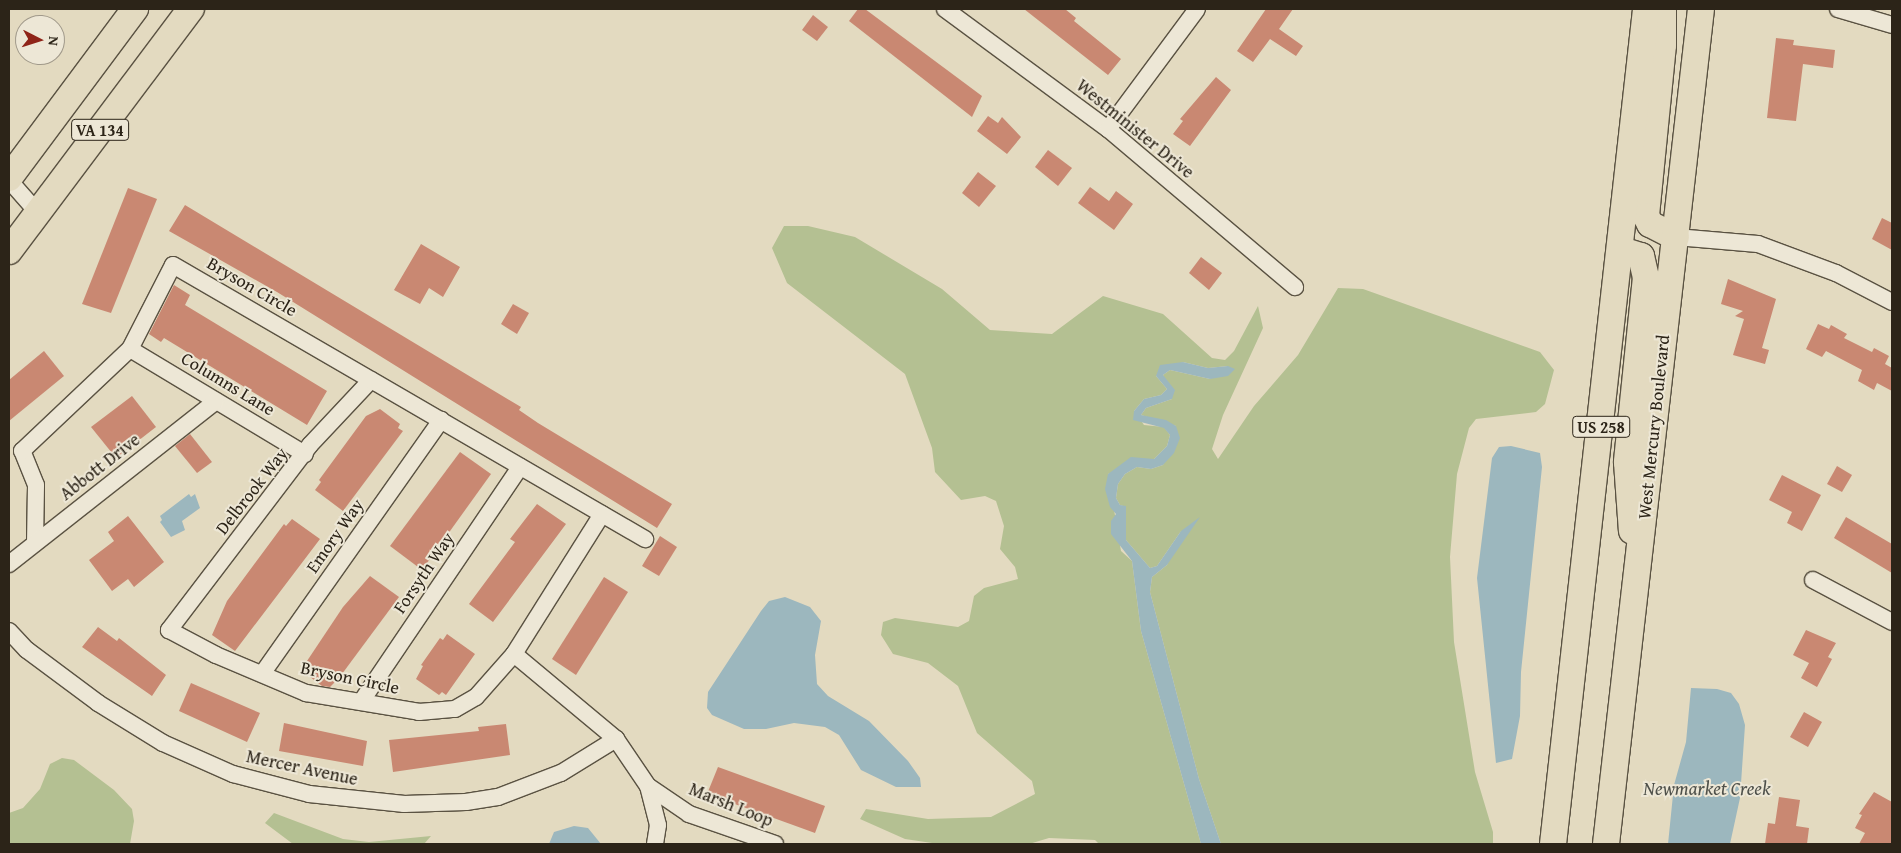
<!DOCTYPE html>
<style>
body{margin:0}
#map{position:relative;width:1901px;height:853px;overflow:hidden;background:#e3dac0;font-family:"Gentium Book Plus",serif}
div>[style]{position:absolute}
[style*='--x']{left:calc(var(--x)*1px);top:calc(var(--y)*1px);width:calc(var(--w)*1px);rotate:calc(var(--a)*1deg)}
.green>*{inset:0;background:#b4c092}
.water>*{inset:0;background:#9cb7be}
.building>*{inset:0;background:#c98872}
.roads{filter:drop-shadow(1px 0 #5a5242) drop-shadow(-1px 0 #5a5242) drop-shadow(0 1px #5a5242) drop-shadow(0 -1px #5a5242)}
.street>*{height:16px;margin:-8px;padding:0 8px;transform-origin:8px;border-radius:8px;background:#ede7d6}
.primary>*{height:26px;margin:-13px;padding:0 13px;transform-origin:13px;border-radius:13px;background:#e3dac0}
span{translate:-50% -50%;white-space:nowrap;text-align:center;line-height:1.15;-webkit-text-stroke:4px #ede7d6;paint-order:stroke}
.shield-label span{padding:1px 4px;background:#ede7d6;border:1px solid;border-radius:4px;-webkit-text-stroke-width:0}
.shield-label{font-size:16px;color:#2c2418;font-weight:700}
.street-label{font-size:18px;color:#2c2418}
.water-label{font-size:19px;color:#4e504a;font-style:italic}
.frame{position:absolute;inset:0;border:10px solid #2c2418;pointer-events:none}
.north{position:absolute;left:15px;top:15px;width:50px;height:50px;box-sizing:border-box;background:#ede7d6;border:1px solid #a0998a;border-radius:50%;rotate:95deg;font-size:14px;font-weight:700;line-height:20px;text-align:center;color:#2c2418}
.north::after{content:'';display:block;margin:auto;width:18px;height:22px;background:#8f2418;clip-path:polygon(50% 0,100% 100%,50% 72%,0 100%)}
</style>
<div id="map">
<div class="green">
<div style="clip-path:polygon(784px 226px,808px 226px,855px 237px,942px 289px,990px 330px,1052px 334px,1103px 296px,1163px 314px,1212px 358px,1225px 360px,1234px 351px,1258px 306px,1263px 328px,1223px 415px,1212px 449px,1218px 459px,1254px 406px,1298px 355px,1338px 288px,1363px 289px,1540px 352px,1554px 370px,1545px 404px,1536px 412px,1476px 419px,1469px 428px,1457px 474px,1450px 557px,1454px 642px,1475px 772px,1493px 832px,1493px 844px,1221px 844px,1199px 779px,1150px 592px,1152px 577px,1167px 565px,1181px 531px,1157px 566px,1150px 568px,1126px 540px,1126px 507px,1120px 505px,1116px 498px,1118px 484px,1125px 474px,1137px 467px,1151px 469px,1163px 465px,1176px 426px,1141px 415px,1146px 408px,1172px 399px,1163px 375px,1170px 370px,1210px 379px,1228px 366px,1208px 368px,1183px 362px,1156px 376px,1167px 389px,1161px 395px,1144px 399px,1134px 411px,1144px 425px,1164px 427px,1170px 435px,1167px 446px,1154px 459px,1108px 474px,1121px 551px,1132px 561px,1141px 631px,1201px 844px,1099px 844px,1095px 840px,1049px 838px,1029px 844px,939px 844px,905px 839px,860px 819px,866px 809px,928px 819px,991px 817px,1035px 794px,1032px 781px,977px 733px,958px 686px,928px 663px,893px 654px,881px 635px,883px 622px,895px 618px,958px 627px,969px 621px,974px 596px,984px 588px,1018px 579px,1015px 567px,1000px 549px,1004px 526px,996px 501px,985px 496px,961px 500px,935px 472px,932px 448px,905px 374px,787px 283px,772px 248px)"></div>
<div style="clip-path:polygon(62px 758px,74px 760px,114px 790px,132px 809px,134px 821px,130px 844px,9px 844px,9px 813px,23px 808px,40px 789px,50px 764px)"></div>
<div style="clip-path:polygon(274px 813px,343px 839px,369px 842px,431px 836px,424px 844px,293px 844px,265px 823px)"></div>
</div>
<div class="water">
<div style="clip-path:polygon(1183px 362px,1208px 368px,1228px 366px,1235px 369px,1228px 376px,1210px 379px,1170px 370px,1163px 375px,1175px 390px,1172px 399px,1146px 408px,1141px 415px,1166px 420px,1176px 426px,1180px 438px,1174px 453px,1163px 465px,1151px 469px,1137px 467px,1125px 474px,1118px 484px,1116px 498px,1120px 505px,1126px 506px,1126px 540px,1150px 568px,1157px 566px,1181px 531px,1200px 517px,1167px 565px,1152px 577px,1150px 592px,1199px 779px,1221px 844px,1201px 844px,1141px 631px,1132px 561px,1111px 534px,1111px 521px,1116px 514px,1110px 507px,1105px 489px,1108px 474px,1131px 457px,1154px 459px,1167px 446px,1170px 435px,1164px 428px,1133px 420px,1134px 411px,1144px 399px,1161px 395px,1167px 389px,1156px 376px,1160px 365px)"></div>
<div style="clip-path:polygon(1511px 446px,1540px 453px,1542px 467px,1521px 672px,1520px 716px,1512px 759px,1496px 763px,1477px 578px,1492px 458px,1499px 447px)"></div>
<div style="clip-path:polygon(189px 494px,191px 497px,195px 494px,200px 508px,182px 521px,185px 530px,171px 537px,160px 522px,162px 520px,160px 516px)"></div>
<div style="clip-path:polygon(785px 597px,810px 607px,821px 621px,815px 655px,817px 684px,828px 696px,869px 721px,908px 761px,920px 778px,921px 787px,896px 787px,861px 770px,839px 735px,825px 727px,794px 723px,766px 729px,744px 729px,712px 715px,707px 708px,708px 692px,761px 611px,769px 601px)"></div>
<div style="clip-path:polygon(1691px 688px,1717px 689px,1731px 693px,1739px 704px,1745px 725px,1740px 798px,1730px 844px,1668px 844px,1674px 785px,1686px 742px)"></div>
<div style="clip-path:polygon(574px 826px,588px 828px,601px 844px,549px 844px,554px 832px)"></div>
</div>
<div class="building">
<div style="clip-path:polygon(858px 9px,865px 9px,982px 96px,972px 117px,849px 21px)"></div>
<div style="clip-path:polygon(1024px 9px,1065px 9px,1076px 18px,1074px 21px,1121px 59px,1108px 75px)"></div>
<div style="clip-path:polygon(1266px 9px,1293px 9px,1279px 29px,1303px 46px,1296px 56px,1270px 39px,1253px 62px,1237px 51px)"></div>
<div style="clip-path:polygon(813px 15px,828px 27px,817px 41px,802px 30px)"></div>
<div style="clip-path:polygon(1776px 38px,1794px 40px,1793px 45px,1835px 50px,1833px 68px,1803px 64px,1796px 121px,1767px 118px)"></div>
<div style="clip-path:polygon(1216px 77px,1231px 90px,1190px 146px,1173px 134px,1183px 121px,1180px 119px)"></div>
<div style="clip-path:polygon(988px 116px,998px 123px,1002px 117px,1021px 137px,1007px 154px,977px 131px)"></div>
<div style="clip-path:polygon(1048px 150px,1072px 168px,1058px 186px,1035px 167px)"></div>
<div style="clip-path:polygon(978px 172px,996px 186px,979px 207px,962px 193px)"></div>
<div style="clip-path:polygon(1090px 187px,1109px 201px,1116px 191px,1133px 204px,1114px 230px,1078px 203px)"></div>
<div style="clip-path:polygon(128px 188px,157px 199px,111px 313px,82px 304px)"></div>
<div style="clip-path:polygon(185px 205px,521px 407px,519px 410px,538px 423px,672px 504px,657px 528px,277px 292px,169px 231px)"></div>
<div style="clip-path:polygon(1882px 218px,1892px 223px,1892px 250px,1872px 239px)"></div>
<div style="clip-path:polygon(421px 244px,460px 267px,443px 297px,429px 288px,420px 304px,394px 290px)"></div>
<div style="clip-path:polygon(1201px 257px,1222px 273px,1209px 290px,1189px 273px)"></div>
<div style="clip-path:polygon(1728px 279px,1776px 299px,1762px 348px,1769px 350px,1765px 364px,1733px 355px,1744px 319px,1735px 316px,1743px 311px,1721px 304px)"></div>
<div style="clip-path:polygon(174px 285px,190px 295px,185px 305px,327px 391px,307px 425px,164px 338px,161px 342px,149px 334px)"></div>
<div style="clip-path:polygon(513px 304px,529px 313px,517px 334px,501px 324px)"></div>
<div style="clip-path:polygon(1818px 324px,1829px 329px,1831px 325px,1847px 334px,1844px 338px,1872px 352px,1874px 348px,1889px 356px,1885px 364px,1892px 368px,1892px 391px,1877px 383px,1874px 390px,1858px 381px,1862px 370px,1826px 351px,1822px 357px,1806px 349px)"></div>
<div style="clip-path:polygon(44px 351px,64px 376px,9px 421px,9px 380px)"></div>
<div style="clip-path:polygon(132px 396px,156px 427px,116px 458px,91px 427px)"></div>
<div style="clip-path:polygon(380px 409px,400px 424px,398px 428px,403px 431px,343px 511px,315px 490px,321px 482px,319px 480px,366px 416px)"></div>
<div style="clip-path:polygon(190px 434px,212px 462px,197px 473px,175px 446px)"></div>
<div style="clip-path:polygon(460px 452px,491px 474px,422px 570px,390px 546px)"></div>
<div style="clip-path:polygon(1837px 466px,1852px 475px,1842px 492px,1827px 484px)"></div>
<div style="clip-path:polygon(1782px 475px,1821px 495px,1802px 531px,1787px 523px,1792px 512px,1769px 500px)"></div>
<div style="clip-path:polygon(537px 504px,566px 524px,493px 622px,469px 604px,515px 542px,510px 539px)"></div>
<div style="clip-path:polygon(128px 516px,164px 562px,134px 587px,128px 579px,112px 591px,89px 560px,114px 541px,108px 532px)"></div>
<div style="clip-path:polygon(1846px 517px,1892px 544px,1892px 573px,1834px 538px)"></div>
<div style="clip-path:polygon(292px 519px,320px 539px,235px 651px,212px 635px,227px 601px,284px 524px,286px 526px)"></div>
<div style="clip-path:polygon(660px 536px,677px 547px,659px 576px,642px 566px)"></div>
<div style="clip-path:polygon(370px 576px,399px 597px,339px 678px,330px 687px,322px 686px,301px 670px,343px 607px)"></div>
<div style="clip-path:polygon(604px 577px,628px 592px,576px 675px,552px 659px)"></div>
<div style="clip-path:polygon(98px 627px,117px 641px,119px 638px,166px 675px,152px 696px,82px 647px)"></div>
<div style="clip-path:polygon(1806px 630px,1836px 643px,1828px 657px,1832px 659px,1817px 687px,1801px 678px,1809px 663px,1793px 655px)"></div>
<div style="clip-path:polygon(447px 634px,475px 654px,446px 695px,442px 692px,439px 695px,416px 679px,423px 666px,421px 665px,440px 638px,443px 640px)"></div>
<div style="clip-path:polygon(191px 683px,260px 713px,247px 742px,179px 711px)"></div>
<div style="clip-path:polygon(1804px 712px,1822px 722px,1808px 747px,1790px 737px)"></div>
<div style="clip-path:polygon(284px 723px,367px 741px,363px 766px,279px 751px)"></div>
<div style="clip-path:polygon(506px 724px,510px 755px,393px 772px,389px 740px,479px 731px,478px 727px)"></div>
<div style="clip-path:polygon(718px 767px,825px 806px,815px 833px,707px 794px)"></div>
<div style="clip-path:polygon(1874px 792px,1892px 802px,1892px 844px,1859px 844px,1865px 833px,1855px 828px,1862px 815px,1859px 814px)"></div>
<div style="clip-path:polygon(1779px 797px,1800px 800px,1796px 826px,1809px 828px,1807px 844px,1765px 844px,1768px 823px,1775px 824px)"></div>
</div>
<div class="roads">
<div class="street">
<div style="--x:945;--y:9;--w:202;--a:36.4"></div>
<div style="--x:1108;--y:129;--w:245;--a:40.2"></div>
<div style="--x:1838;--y:9;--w:56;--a:16.5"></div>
<div style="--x:1108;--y:129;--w:149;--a:-53.4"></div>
<div style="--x:9;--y:180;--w:43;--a:48.8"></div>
<div style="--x:1676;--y:237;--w:82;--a:4.9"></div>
<div style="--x:1758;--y:244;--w:83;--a:20.4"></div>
<div style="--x:1836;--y:273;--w:63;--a:27.4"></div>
<div style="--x:130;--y:349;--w:204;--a:31"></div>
<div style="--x:371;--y:380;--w:89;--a:133.2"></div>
<div style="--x:310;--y:445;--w:233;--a:127.3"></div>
<div style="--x:169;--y:630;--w:53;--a:28"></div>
<div style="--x:216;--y:655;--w:98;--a:22.9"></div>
<div style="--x:306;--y:693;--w:115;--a:9.5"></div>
<div style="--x:419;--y:712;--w:36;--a:-5"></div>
<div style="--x:455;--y:709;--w:24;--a:-30"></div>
<div style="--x:476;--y:697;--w:57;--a:-48.5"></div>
<div style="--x:514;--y:654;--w:165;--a:-57.8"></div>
<div style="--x:35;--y:543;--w:58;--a:-89"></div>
<div style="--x:36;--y:485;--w:37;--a:-112"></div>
<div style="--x:22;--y:451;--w:149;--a:-43.4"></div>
<div style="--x:130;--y:349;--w:94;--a:-62.9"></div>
<div style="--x:173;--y:265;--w:546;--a:30.14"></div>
<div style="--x:9;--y:564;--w:263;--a:-38.2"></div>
<div style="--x:1813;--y:580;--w:89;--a:28"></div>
<div style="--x:9;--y:631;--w:26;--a:47"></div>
<div style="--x:27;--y:650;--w:89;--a:36.7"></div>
<div style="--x:98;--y:703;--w:76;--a:31.6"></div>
<div style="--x:163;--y:743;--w:77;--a:23.9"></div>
<div style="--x:233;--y:774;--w:79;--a:14.7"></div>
<div style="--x:309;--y:794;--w:96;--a:6"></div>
<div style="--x:404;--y:804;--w:62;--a:-1.8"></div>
<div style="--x:466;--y:802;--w:32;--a:-9"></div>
<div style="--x:498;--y:797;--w:67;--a:-20.9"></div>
<div style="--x:561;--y:773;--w:65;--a:-31.7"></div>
<div style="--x:514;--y:654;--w:133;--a:39.8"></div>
<div style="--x:616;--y:739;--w:57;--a:55.8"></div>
<div style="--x:262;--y:674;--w:311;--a:-54.8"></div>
<div style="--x:361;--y:702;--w:284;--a:-55.9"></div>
<div style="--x:655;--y:844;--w:19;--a:-81"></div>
<div style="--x:658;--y:825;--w:40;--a:-104.4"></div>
<div style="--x:648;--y:786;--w:50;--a:34.3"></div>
<div style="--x:689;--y:814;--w:91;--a:19.2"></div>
</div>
<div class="primary">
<div style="--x:1663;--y:9;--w:36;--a:90"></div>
<div style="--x:1663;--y:45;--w:172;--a:95.7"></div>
<div style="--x:1646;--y:216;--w:9;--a:63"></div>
<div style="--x:1650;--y:224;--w:29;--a:27"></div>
<div style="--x:9;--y:178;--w:211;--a:-53.3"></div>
<div style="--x:1621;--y:250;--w:21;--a:17"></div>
<div style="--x:1641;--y:256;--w:22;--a:77"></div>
<div style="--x:1646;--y:277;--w:186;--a:95.9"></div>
<div style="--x:1627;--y:462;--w:69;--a:85.9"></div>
<div style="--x:9;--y:251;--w:303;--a:-53.1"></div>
<div style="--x:1553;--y:844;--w:840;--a:-83.64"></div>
<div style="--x:1606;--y:844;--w:840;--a:-83.51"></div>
</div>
</div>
<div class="shield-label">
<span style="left:100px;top:130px">VA 134</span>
<span style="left:1601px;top:427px">US 258</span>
</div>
<div class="street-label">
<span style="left:1135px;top:129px;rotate:39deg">Westminister Drive</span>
<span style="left:252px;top:287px;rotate:30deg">Bryson Circle</span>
<span style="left:228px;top:384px;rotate:31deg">Columns Lane</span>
<span style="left:1654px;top:427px;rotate:-84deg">West Mercury Boulevard</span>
<span style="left:100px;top:467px;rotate:-38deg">Abbott Drive</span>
<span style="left:252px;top:491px;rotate:-52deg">Delbrook Way</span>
<span style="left:335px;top:536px;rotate:-55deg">Emory Way</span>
<span style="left:424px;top:573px;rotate:-56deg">Forsyth Way</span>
<span style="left:350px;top:678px;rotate:12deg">Bryson Circle</span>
<span style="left:302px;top:768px;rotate:12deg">Mercer Avenue</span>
<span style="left:731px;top:805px;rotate:22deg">Marsh Loop</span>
</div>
<div class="water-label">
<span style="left:1707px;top:789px">Newmarket Creek</span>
</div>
<div class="frame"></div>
<div class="north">N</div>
</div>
